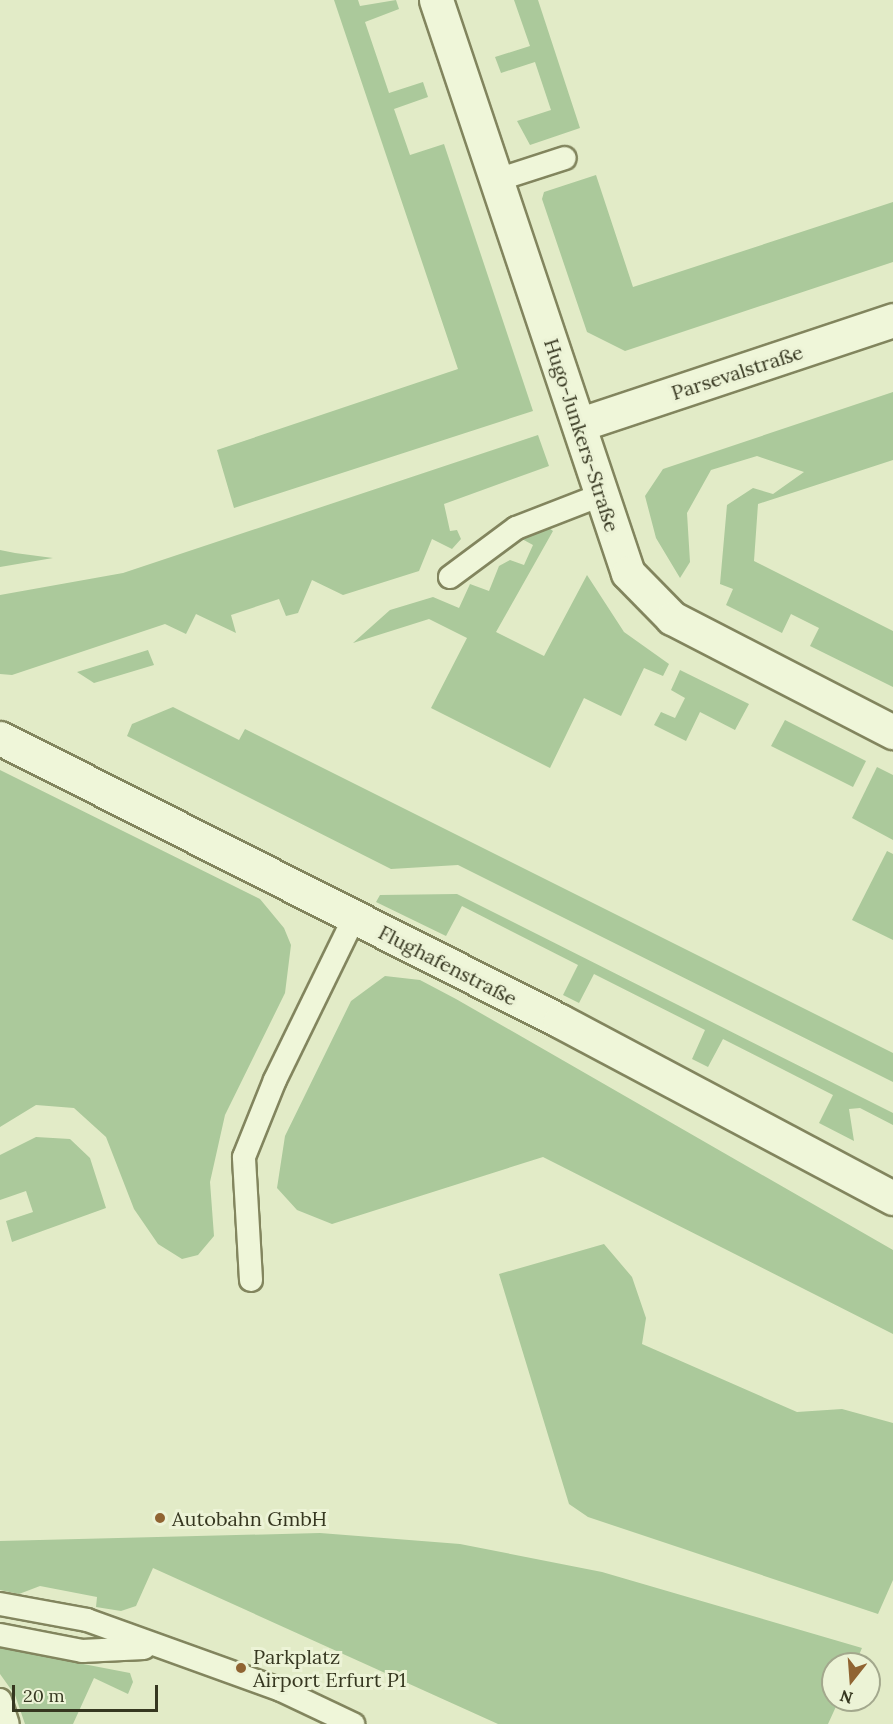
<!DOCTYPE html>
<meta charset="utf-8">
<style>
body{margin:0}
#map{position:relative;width:893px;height:1724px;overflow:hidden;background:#e2ebc7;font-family:Lora,serif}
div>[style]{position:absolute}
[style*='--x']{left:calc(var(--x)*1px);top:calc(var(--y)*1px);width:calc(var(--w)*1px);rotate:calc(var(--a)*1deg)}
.green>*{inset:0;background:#abc99b}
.roads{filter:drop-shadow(2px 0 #82855e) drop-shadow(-2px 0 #82855e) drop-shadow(0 2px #82855e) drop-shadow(0 -2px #82855e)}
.lane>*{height:22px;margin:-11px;padding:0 11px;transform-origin:11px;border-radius:11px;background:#eff6d9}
.street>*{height:33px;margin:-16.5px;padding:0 16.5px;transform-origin:16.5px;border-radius:16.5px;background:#eff6d9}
.secondary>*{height:33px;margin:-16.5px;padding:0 16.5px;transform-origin:16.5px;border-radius:16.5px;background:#eff6d9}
.dots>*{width:16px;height:16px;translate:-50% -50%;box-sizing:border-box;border:3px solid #ecf3d6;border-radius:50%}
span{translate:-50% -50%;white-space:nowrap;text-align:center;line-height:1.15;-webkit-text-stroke:6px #ecf3d6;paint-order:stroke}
.street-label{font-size:20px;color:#363720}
.poi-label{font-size:20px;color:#363720}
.left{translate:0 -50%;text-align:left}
.north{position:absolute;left:821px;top:1652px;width:60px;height:60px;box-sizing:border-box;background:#ecf3d6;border:2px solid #a3a88d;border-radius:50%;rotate:197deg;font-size:16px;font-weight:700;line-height:24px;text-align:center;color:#363720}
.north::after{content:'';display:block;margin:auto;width:21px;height:27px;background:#906432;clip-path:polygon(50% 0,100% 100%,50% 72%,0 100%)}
.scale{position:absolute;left:12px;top:1685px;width:146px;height:27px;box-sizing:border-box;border:3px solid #363720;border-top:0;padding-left:8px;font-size:18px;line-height:21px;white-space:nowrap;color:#363720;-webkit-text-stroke:4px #ecf3d6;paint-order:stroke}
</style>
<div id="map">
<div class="green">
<div style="clip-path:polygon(334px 0,358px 0,360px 6px,396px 0,399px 9px,365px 22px,389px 93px,423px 82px,428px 97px,394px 109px,410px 155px,444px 144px,533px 411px,234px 508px,217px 450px,458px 369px)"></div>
<div style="clip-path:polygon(514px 0,538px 0,580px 128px,530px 145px,517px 121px,551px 110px,535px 62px,501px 73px,495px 57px,530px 46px)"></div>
<div style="clip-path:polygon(596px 175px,633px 287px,893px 202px,893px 262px,625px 351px,587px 332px,542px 199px,544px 192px)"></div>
<div style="clip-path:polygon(893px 392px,893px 460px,758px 504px,754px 561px,893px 631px,893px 687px,810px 646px,819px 628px,791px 614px,782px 633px,726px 605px,733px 589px,720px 584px,727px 505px,753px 488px,773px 494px,804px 472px,757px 456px,711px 470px,687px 513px,690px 562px,680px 578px,656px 538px,645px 496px,663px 469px)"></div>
<div style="clip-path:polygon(538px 435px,549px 466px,444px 504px,450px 531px,457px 530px,461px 539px,452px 549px,432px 539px,419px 571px,343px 595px,312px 580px,298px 613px,286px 616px,279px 599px,231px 615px,236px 633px,196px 614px,186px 634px,165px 624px,12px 675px,0 674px,0 595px,123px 573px)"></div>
<div style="clip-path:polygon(549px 528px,553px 531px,496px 632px,544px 656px,587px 575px,624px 632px,669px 664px,663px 676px,644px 668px,621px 716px,584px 698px,550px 768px,431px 708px,467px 638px,429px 619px,353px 643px,390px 610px,433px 597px,459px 608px,470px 584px,489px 591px,499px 566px,510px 560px,524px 565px,533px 545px,522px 539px)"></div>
<div style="clip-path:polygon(0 550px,15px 553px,53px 558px,0 567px)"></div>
<div style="clip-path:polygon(148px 650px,154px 665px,94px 683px,77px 672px)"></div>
<div style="clip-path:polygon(680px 670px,749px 704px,735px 730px,700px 712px,686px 741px,654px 725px,661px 712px,675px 718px,685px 698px,671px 690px)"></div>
<div style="clip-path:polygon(173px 707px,239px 740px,245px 729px,893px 1053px,893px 1082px,458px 865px,391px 869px,127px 736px,132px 724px)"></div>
<div style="clip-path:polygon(785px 720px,866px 761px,853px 787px,771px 746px)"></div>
<div style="clip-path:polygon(877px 767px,893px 775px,893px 840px,852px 818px)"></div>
<div style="clip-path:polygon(0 770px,260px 899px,284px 928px,291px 945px,285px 993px,225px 1115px,210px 1182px,214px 1236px,198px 1255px,182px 1259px,158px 1244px,134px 1209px,106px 1137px,74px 1108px,36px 1105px,0 1127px)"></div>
<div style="clip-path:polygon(887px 851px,893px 854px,893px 940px,852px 920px)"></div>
<div style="clip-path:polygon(457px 894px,893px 1113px,893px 1125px,860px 1108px,849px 1109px,854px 1141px,819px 1123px,833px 1095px,723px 1039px,708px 1067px,692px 1059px,705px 1030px,594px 974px,579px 1003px,563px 995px,578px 965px,462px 906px,446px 936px,376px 902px,380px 895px)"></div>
<div style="clip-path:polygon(385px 976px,420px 980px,456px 999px,893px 1250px,893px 1334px,543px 1157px,332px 1224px,297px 1210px,277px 1188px,285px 1136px,351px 1001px)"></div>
<div style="clip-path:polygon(36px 1137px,70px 1139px,90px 1158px,106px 1208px,12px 1242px,6px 1221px,33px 1212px,26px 1191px,0 1200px,0 1155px)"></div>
<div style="clip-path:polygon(604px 1244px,632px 1277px,646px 1318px,642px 1344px,797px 1412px,842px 1409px,893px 1423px,893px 1580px,878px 1614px,588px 1517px,569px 1504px,499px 1274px)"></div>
<div style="clip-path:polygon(320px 1533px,460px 1544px,602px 1572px,862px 1648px,855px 1664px,833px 1664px,833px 1700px,839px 1700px,828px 1724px,498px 1724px,153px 1568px,136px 1606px,121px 1611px,96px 1607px,97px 1597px,40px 1586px,19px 1594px,0 1590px,0 1541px)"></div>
<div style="clip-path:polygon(0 1648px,130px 1673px,133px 1682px,128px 1694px,94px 1678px,73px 1724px,25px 1724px,15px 1695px,0 1674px)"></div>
</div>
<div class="roads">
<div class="lane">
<div style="--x:497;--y:180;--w:71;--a:-17.9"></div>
<div style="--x:450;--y:577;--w:82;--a:-36.6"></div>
<div style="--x:516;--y:528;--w:91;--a:-21.2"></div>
<div style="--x:251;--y:1280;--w:123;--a:-93.3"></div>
<div style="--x:244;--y:1157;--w:83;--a:-68.1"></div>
<div style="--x:275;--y:1080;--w:180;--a:-64"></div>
<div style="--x:0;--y:1604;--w:88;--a:10.4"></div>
<div style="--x:87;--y:1620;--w:206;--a:19.8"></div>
<div style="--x:281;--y:1690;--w:80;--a:25.3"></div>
<div style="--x:0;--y:1635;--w:84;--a:11"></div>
<div style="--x:82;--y:1651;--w:62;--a:-2.8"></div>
<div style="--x:0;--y:1700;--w:25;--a:72"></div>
</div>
<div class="street">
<div style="--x:436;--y:0;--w:604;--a:71.48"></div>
<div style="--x:628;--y:573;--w:63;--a:45.6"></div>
<div style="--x:672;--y:618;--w:249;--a:27.3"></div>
<div style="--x:581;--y:424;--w:329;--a:-18.4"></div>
</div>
<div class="secondary">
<div style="--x:0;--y:738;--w:627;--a:26.81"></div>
<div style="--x:560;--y:1021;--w:377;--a:28"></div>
</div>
</div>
<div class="dots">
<div style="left:160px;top:1518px;background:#906432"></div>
<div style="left:241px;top:1668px;background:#906432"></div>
</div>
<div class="street-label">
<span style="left:737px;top:372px;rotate:-18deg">Parsevalstraße</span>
<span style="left:582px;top:435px;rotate:72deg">Hugo-Junkers-Straße</span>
<span style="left:448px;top:965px;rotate:27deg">Flughafenstraße</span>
</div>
<div class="poi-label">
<span class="left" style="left:172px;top:1518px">Autobahn GmbH</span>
<span class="left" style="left:253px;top:1668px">Parkplatz<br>Airport Erfurt P1</span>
</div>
<div class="north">N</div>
<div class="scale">20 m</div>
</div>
